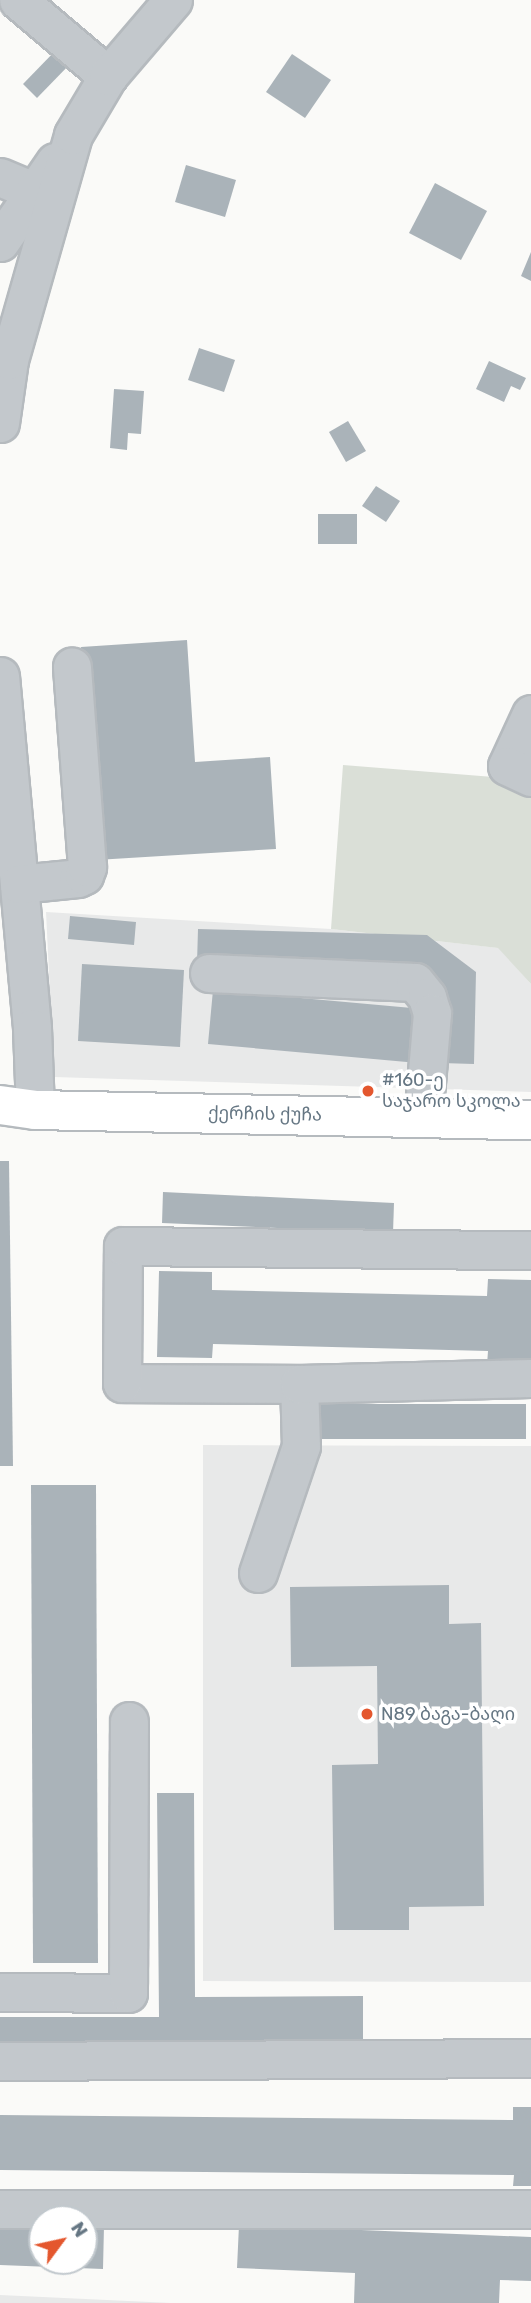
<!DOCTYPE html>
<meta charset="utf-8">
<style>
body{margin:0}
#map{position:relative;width:531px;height:2303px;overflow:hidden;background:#fafaf8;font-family:Rubik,"Noto Sans Georgian",sans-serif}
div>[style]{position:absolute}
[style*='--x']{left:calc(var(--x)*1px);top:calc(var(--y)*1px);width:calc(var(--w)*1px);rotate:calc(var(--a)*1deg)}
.built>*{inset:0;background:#e8e9e9}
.green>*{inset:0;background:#dadfd7}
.building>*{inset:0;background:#aab3b9}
.roads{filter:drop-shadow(2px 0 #b5babe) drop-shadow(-2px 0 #b5babe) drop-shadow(0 2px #b5babe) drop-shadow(0 -2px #b5babe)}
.minor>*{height:37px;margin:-18.5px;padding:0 18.5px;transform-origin:18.5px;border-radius:18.5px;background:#c3c8cc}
.major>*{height:38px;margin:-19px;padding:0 19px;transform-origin:19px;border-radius:19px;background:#fff}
.dots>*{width:19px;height:19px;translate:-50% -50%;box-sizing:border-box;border:4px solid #fff;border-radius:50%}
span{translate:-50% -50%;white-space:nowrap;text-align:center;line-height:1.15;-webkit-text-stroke:7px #fff;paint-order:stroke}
.poi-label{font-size:18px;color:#657683}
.left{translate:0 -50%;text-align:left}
.street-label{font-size:18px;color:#657683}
.north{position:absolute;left:28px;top:2205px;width:70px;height:70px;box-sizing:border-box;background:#fff;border:2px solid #c1c8cd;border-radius:50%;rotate:57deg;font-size:19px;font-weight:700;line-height:28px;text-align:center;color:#657683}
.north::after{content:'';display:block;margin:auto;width:24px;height:32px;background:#e4572e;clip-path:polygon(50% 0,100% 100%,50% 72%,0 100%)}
</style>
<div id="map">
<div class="built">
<div style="clip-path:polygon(46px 912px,331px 929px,499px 948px,531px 984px,531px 1092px,54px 1077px)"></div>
<div style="clip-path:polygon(203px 1445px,531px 1446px,531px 1982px,203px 1981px)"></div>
<div style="clip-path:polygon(0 2295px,171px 2303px,0 2303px)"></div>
</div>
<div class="green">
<div style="clip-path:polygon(343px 765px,506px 778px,531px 788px,531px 984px,498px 948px,331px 929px)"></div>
</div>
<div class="building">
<div style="clip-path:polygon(57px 49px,72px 62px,37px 98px,23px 84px)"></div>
<div style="clip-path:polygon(292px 54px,331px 80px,305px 118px,266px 92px)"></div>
<div style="clip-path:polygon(186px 165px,236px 180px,225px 217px,175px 202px)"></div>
<div style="clip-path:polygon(435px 183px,487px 211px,461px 260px,409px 233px)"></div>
<div style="clip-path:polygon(531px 252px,531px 281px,521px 276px)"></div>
<div style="clip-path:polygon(199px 348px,235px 360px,224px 392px,188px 380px)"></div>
<div style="clip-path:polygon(489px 361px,526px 378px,520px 390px,511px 386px,504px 402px,476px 389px)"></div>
<div style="clip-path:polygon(114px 389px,144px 391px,141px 434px,128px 433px,127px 450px,110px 448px)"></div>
<div style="clip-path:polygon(348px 421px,366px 451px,346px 462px,329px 432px)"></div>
<div style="clip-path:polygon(376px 486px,400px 501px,386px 522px,362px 506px)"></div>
<div style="clip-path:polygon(318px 514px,357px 514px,357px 544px,318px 544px)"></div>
<div style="clip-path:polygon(187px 640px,195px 762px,270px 757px,276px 849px,96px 860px,81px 647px)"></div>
<div style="clip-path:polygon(70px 916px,136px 922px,134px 945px,68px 939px)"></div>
<div style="clip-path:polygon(198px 929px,427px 935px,476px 972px,474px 1064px,441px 1063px,443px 987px,414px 968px,197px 963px)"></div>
<div style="clip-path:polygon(82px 964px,184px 970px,180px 1047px,78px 1041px)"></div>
<div style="clip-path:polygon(213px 990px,423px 1009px,418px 1063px,208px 1044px)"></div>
<div style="clip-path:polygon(0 1161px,9px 1161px,13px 1466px,0 1466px)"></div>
<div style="clip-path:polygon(163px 1192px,394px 1203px,393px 1233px,162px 1223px)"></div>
<div style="clip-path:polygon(159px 1271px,212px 1272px,212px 1290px,487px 1296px,488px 1279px,531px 1280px,531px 1366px,487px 1365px,488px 1351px,213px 1344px,212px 1358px,157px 1357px)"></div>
<div style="clip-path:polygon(312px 1404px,526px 1404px,526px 1439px,313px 1439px)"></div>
<div style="clip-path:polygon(31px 1485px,96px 1485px,98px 1963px,33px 1963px)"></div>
<div style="clip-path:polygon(449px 1585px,449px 1624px,481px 1623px,484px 1906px,409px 1907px,409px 1930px,334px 1930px,332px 1765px,378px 1764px,377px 1666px,291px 1667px,290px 1587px)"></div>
<div style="clip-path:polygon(157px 1793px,194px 1793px,195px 1997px,363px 1996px,363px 2053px,0 2056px,0 2017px,159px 2017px)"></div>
<div style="clip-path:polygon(513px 2107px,531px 2107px,531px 2186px,513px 2186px,514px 2175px,0 2170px,0 2115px,513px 2120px)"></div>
<div style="clip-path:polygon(0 2223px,42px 2224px,42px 2261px,84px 2261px,84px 2226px,104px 2226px,103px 2269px,0 2265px)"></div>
<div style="clip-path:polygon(239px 2225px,531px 2237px,531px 2281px,500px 2280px,499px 2303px,354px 2303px,355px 2273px,237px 2268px)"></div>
</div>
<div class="roads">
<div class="minor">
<div style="--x:18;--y:0;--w:118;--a:40.2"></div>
<div style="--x:0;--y:177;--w:38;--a:23"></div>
<div style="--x:0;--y:242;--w:97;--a:-55.5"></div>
<div style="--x:0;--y:423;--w:64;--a:-81.9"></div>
<div style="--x:9;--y:360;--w:234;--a:-74.1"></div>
<div style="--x:73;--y:135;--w:69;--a:-59.3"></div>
<div style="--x:108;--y:76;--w:100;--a:-49.5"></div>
<div style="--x:0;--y:676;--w:353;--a:84.8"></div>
<div style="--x:32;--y:1028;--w:82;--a:87.9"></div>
<div style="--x:531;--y:714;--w:57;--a:114.8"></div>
<div style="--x:507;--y:766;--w:26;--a:25"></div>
<div style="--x:19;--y:884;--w:59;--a:-5.8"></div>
<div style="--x:78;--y:878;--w:7;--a:-27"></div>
<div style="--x:84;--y:875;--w:9;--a:-69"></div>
<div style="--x:87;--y:867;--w:201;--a:-94.3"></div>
<div style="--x:209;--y:973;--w:206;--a:2.5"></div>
<div style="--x:415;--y:982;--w:19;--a:51"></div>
<div style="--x:427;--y:997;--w:17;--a:73"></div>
<div style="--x:432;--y:1013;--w:105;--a:94.9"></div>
<div style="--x:299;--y:1384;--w:177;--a:-179.7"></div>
<div style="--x:122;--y:1383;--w:137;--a:-89.6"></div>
<div style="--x:123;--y:1246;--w:408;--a:0.6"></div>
<div style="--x:258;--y:1573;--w:134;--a:-71.3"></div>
<div style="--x:301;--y:1446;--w:62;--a:-91.8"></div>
<div style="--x:299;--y:1384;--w:232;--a:-1.5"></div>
<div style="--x:0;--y:1992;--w:128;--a:0.4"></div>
<div style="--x:128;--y:1993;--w:272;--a:-89.8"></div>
<div style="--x:0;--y:2061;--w:531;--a:-0.32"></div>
<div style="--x:0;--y:2209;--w:531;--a:0"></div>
</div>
<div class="major">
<div style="--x:0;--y:1105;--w:35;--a:8"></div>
<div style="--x:35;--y:1110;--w:496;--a:1.2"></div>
</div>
</div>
<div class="dots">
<div style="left:368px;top:1091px;background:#e4572e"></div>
<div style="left:367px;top:1714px;background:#e4572e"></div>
</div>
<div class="poi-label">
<span class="left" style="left:382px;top:1091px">#160-ე<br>საჯარო სკოლა</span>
<span class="left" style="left:381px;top:1714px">N89 ბაგა-ბაღი</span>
</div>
<div class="street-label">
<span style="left:265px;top:1114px;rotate:1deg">ქერჩის ქუჩა</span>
</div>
<div class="north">N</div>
</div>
